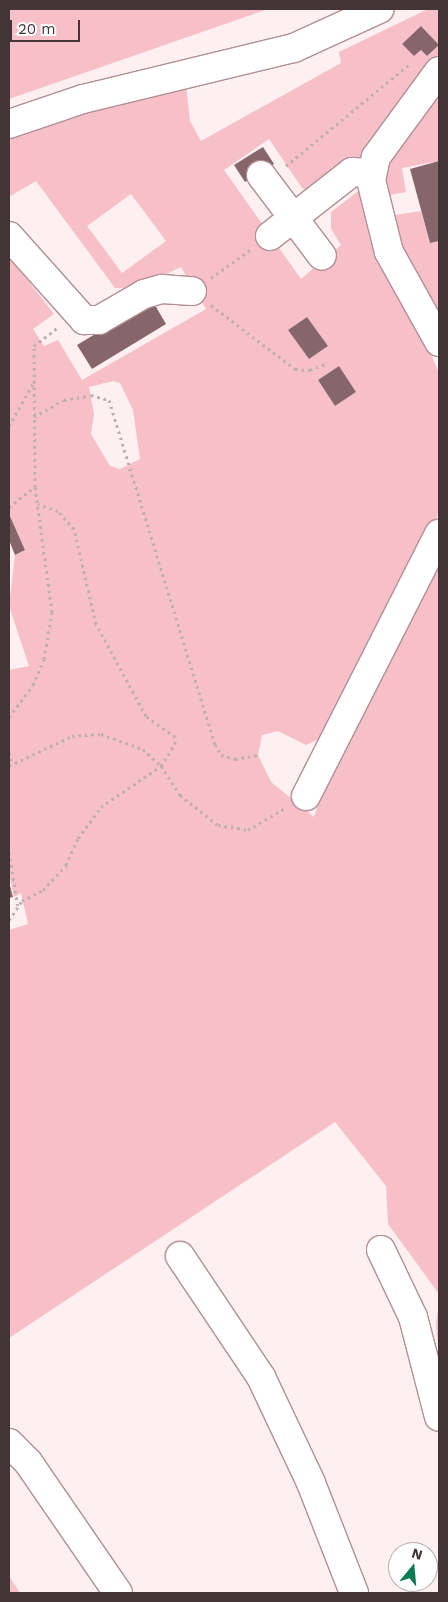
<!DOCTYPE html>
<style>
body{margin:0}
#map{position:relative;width:448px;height:1602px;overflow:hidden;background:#feeff1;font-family:"Work Sans",sans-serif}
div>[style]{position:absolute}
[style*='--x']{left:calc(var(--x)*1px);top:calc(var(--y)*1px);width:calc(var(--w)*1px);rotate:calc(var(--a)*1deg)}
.green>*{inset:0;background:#f7bfc8}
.building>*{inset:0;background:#86666b}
.path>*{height:3px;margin-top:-1.5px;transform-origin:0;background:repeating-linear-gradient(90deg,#bdaeb0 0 2.5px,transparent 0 6.5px)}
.roads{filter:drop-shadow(1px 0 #b18f94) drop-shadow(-1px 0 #b18f94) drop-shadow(0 1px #b18f94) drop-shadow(0 -1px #b18f94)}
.minor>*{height:28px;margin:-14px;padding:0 14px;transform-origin:14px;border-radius:14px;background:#fff}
span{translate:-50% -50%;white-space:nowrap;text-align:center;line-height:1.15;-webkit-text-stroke:5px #fff;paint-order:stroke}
.frame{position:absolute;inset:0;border:10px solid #433436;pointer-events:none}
.north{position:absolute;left:388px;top:1542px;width:50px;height:50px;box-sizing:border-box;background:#fff;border:1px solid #b4aeaf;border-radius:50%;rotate:17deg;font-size:14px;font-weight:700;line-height:20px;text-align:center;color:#433436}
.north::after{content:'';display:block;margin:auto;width:18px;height:22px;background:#0b7b56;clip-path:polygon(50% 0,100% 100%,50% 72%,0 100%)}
.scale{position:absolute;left:10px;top:20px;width:70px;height:22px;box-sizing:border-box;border:2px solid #433436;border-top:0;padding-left:6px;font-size:15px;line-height:18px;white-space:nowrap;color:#433436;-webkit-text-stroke:4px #fff;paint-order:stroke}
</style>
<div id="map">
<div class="green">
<div style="clip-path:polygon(9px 9px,268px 9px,9px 99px)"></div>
<div style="clip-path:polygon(evenodd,428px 9px,439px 9px,439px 56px,367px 151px,316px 194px,302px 188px,269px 139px,224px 170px,301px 279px,341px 245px,331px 229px,331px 212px,361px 189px,439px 373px,439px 511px,427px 546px,321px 738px,306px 745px,278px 731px,262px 735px,258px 755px,271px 782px,314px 817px,329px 772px,439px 554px,439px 1294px,388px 1224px,386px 1186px,335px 1122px,9px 1338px,9px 930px,28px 924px,21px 893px,14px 897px,9px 873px,9px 670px,29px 666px,9px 606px,15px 555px,25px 550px,9px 514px,9px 256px,54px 314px,33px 329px,44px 346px,58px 340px,82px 380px,206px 309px,181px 267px,137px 288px,115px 288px,36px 181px,9px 197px,9px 137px,87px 110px,186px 85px,190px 121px,201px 141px,341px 63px,339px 52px,428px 9px,421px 26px,439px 45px,427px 56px,421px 50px,414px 56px,402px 44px,421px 26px,428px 9px,131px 194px,166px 241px,122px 273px,87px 226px,131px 194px,428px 9px,307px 317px,328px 346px,309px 359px,288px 330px,307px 317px,428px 9px,339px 366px,356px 392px,335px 406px,318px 380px,339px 366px,428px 9px,113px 381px,120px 383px,133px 410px,140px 459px,120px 469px,110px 466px,91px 434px,94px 414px,89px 387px,113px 381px)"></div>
<div style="clip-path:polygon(439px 86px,439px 161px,402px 168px,406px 192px,384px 196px,384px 160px)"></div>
<div style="clip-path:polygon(421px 211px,430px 243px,439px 241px,439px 322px,401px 252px,389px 216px)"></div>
<div style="clip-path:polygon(439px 1301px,439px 1359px,436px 1324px)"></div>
<div style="clip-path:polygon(9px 1576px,20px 1593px,9px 1593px)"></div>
</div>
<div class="building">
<div style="clip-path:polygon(421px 26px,439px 45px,427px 56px,421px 50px,414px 56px,402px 44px)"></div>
<div style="clip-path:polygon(263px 147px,274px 164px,245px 182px,234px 165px)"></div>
<div style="clip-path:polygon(439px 161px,439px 241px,430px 243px,410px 169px)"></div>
<div style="clip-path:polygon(152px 300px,166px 324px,92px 369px,77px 345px)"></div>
<div style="clip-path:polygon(307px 317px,328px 346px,309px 359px,288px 330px)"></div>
<div style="clip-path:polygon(339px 366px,356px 392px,335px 406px,318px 380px)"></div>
<div style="clip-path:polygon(9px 514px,25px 550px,15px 555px,9px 540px)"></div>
<div style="clip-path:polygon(9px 882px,13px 897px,9px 898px)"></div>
</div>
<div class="path">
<div style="--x:286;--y:166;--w:162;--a:-39.5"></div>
<div style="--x:211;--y:278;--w:49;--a:-35.9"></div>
<div style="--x:211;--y:305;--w:106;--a:37.3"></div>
<div style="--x:295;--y:369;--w:15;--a:4"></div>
<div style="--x:310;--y:370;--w:18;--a:-22"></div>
<div style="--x:34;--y:417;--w:34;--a:-30"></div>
<div style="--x:64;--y:400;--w:27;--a:-10"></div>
<div style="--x:91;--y:395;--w:19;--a:16"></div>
<div style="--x:109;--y:400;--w:360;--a:72.9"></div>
<div style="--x:215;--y:744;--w:13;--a:61"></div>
<div style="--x:221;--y:755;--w:15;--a:16"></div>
<div style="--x:235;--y:759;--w:23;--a:-10"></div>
<div style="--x:9;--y:426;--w:51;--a:-60.4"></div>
<div style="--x:9;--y:507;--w:33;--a:-38"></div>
<div style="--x:35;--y:487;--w:141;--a:-90.4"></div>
<div style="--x:34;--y:346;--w:29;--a:-38"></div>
<div style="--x:9;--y:717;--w:40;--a:-53"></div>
<div style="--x:33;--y:685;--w:28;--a:-67"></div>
<div style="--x:44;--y:659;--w:48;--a:-80.3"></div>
<div style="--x:52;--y:612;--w:126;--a:-97.7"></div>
<div style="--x:9;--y:752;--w:12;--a:76"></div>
<div style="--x:9;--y:766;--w:70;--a:-25.5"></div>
<div style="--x:72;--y:736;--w:29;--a:-4"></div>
<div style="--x:101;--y:734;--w:45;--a:19.7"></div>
<div style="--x:143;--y:749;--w:25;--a:43"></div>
<div style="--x:161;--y:766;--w:26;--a:-58"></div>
<div style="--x:175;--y:744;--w:7;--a:-90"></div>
<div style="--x:175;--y:737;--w:36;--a:-144"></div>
<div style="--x:146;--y:716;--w:105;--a:-118.5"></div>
<div style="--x:96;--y:624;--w:98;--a:-103"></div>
<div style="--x:74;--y:529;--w:24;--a:-132"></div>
<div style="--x:58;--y:511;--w:21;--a:-161"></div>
<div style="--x:9;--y:852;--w:57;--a:80.9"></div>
<div style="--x:9;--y:920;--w:23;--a:-56"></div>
<div style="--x:22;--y:901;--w:24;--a:-28"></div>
<div style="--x:43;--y:890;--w:34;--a:-47"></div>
<div style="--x:66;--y:865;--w:30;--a:-66"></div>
<div style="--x:78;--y:838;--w:39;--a:-53"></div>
<div style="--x:101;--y:807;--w:73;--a:-34.3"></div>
<div style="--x:161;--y:766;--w:35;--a:57"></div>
<div style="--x:180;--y:795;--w:48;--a:38.3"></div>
<div style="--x:218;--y:825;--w:30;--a:9"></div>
<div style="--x:248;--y:830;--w:43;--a:-30.7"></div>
</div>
<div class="roads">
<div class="minor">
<div style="--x:439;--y:71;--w:107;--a:126.2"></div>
<div style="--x:376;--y:157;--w:24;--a:102"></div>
<div style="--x:371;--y:180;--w:74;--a:76"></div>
<div style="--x:389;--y:252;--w:103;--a:60.9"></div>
<div style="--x:9;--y:124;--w:78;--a:-18.7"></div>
<div style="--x:83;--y:99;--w:217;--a:-13.6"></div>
<div style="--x:294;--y:48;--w:94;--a:-24.6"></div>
<div style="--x:261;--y:175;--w:101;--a:53"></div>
<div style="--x:9;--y:236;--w:113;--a:48.2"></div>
<div style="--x:84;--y:320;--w:15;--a:0"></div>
<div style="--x:99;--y:320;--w:52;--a:-30"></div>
<div style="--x:144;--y:294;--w:19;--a:-16"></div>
<div style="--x:162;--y:289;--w:30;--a:4"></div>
<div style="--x:270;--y:236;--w:104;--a:-38"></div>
<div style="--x:352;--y:172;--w:20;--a:3"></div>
<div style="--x:306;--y:796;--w:294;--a:-63.1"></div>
<div style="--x:381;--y:1250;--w:74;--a:64.5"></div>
<div style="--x:413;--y:1317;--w:103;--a:75.4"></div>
<div style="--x:180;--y:1256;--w:146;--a:56.2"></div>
<div style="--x:261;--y:1377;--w:117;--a:64.7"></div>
<div style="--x:311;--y:1483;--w:118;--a:68.6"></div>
<div style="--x:9;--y:1443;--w:27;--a:45"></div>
<div style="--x:28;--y:1462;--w:159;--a:55.5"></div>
</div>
</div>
<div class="frame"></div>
<div class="north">N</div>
<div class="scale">20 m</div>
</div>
